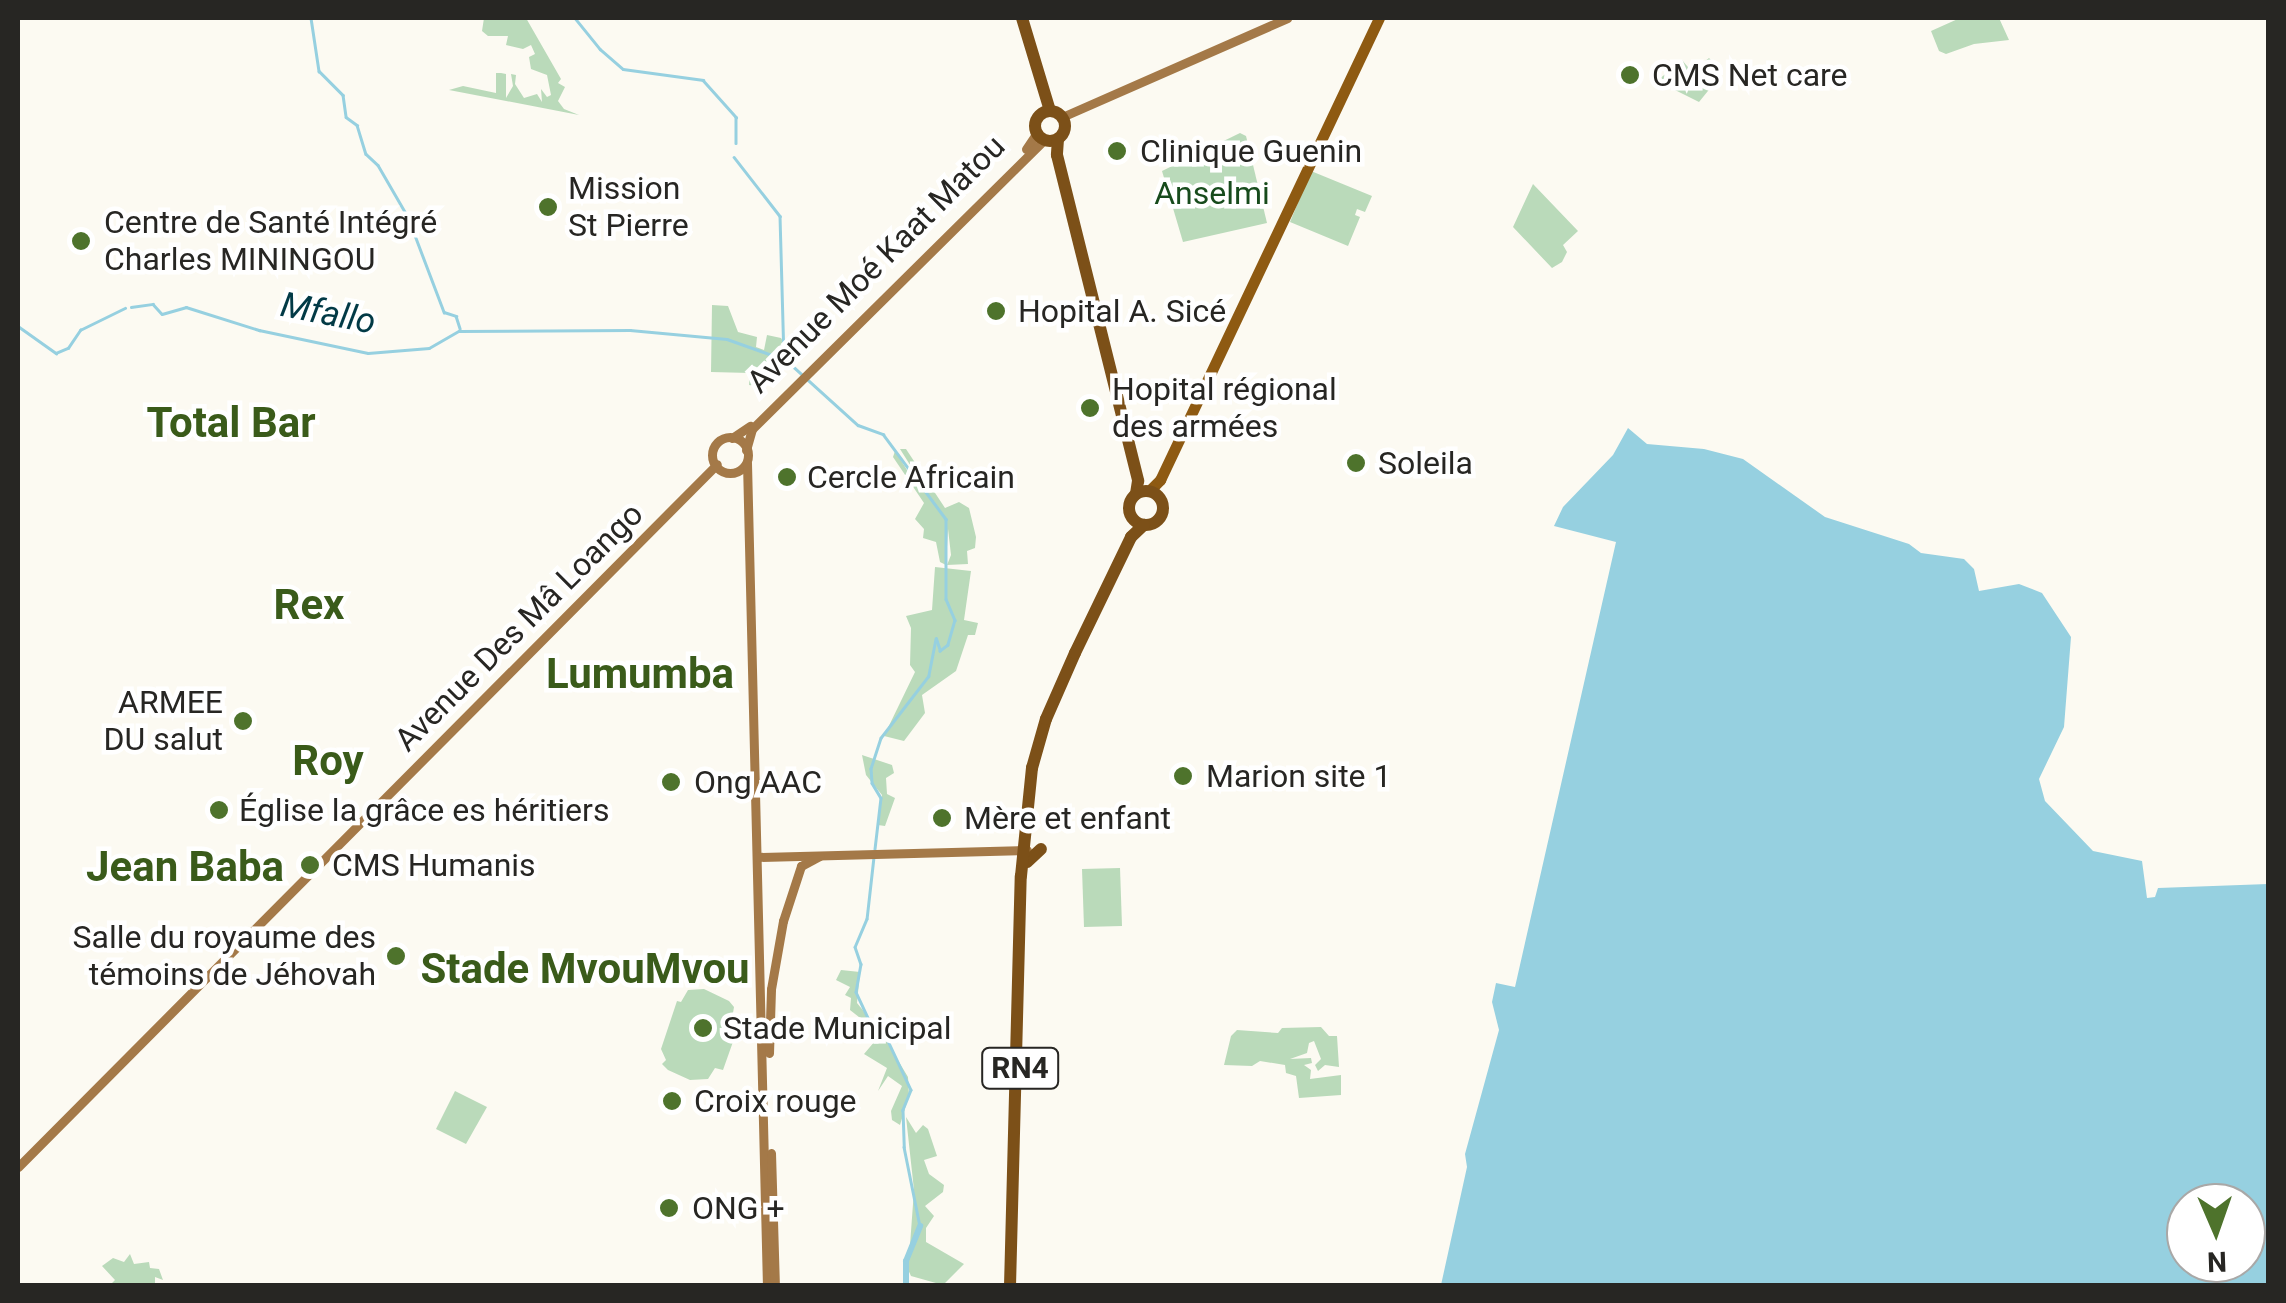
<!DOCTYPE html>
<meta charset="utf-8">
<style>
body{margin:0}
#map{position:relative;width:2286px;height:1303px;overflow:hidden;background:#fcfaf2;font-family:Roboto,sans-serif}
div>[style]{position:absolute}
[style*='--x']{left:calc(var(--x)*1px);top:calc(var(--y)*1px);width:calc(var(--w)*1px);rotate:calc(var(--a)*1deg)}
.green>*{inset:0;background:#badaba}
.water>*{inset:0;background:#96d0e0}
.stream>*{height:2.5px;margin:-1.25px;padding:0 1.25px;transform-origin:1.25px;border-radius:1.25px;background:#96d0e0}
.river>*{height:6px;margin:-3px;padding:0 3px;transform-origin:3px;border-radius:3px;background:#96d0e0}
.secondary>*{height:9px;margin:-4.5px;padding:0 4.5px;transform-origin:4.5px;border-radius:4.5px;background:#a47948}
.secondary>.ring{margin:-4.5px;padding:0;box-sizing:content-box;background:none;border:9px solid #a47948;border-radius:50%}
.primary>*{height:11px;margin:-5.5px;padding:0 5.5px;transform-origin:5.5px;border-radius:5.5px;background:#8e5a12}
.trunk>*{height:12px;margin:-6px;padding:0 6px;transform-origin:6px;border-radius:6px;background:#7c5018}
.trunk>.ring{margin:-6px;padding:0;box-sizing:content-box;background:none;border:12px solid #7c5018;border-radius:50%}
.dots>*{width:28px;height:28px;translate:-50% -50%;box-sizing:border-box;border:5px solid #fff;border-radius:50%}
span{translate:-50% -50%;white-space:nowrap;text-align:center;line-height:1.15;-webkit-text-stroke:9px #fff;paint-order:stroke}
.shield-label span{padding:2px 8px;background:#fff;border:2px solid;border-radius:8px;-webkit-text-stroke-width:0}
.shield-label{font-size:30px;color:#272623;font-weight:700}
.poi-label{font-size:32px;color:#272623}
.left{translate:0 -50%;text-align:left}
.right{translate:-100% -50%;text-align:right}
.park-label{font-size:32px;color:#174b1c}
.street-label{font-size:32px;color:#272623}
.water-label{font-size:35px;color:#023a46;font-style:italic}
.district-label{font-size:42px;color:#3a5b1a;font-weight:700}
.frame{position:absolute;inset:0;border:20px solid #272623;pointer-events:none}
.north{position:absolute;left:2166px;top:1183px;width:100px;height:100px;box-sizing:border-box;background:#fff;border:2px solid #a9a8a7;border-radius:50%;rotate:178deg;font-size:28px;font-weight:700;line-height:40px;text-align:center;color:#272623}
.north::after{content:'';display:block;margin:auto;width:35px;height:45px;background:#4e732c;clip-path:polygon(50% 0,100% 100%,50% 72%,0 100%)}
</style>
<div id="map">
<div class="green">
<div style="clip-path:polygon(484px 18px,526px 18px,561px 79px,558px 83px,565px 87px,558px 101px,564px 109px,579px 115px,449px 90px,463px 86px,496px 93px,496px 73px,501px 73px,506px 74px,506px 98px,513px 86px,511px 74px,516px 75px,515px 84px,524px 98px,537px 94px,542px 102px,541px 89px,547px 97px,551px 95px,547px 75px,531px 69px,529px 57px,535px 54px,531px 45px,523px 49px,506px 45px,508px 36px,488px 36px,482px 31px)"></div>
<div style="clip-path:polygon(1960px 18px,1999px 18px,2009px 40px,1974px 44px,1946px 54px,1939px 51px,1931px 31px)"></div>
<div style="clip-path:polygon(1709px 58px,1718px 67px,1705px 80px,1712px 86px,1699px 102px,1657px 81px,1682px 60px,1698px 79px,1703px 72px,1699px 66px)"></div>
<div style="clip-path:polygon(1240px 133px,1246px 136px,1267px 223px,1183px 242px,1162px 171px)"></div>
<div style="clip-path:polygon(1311px 171px,1372px 196px,1365px 212px,1357px 209px,1355px 215px,1360px 217px,1348px 246px,1290px 222px)"></div>
<div style="clip-path:polygon(1533px 184px,1578px 231px,1563px 245px,1567px 252px,1562px 262px,1552px 268px,1513px 227px)"></div>
<div style="clip-path:polygon(712px 305px,728px 306px,738px 332px,757px 337px,756px 347px,764px 350px,767px 335px,781px 338px,794px 360px,786px 365px,769px 363px,762px 387px,749px 385px,750px 373px,711px 372px)"></div>
<div style="clip-path:polygon(900px 449px,906px 449px,945px 508px,959px 502px,969px 508px,976px 537px,975px 548px,967px 551px,968px 564px,947px 565px,951px 555px,948px 529px,946px 565px,940px 562px,936px 542px,923px 538px,924px 529px,915px 519px,924px 503px,893px 457px,895px 451px,907px 470px,920px 485px,922px 484px)"></div>
<div style="clip-path:polygon(935px 567px,971px 571px,964px 620px,978px 623px,975px 635px,968px 635px,956px 671px,922px 695px,925px 713px,904px 741px,884px 736px,915px 672px,910px 665px,911px 628px,906px 616px,932px 610px)"></div>
<div style="clip-path:polygon(862px 755px,892px 765px,894px 773px,886px 778px,887px 794px,895px 798px,885px 826px,878px 825px,882px 795px,866px 775px)"></div>
<div style="clip-path:polygon(1120px 868px,1122px 926px,1084px 927px,1082px 869px)"></div>
<div style="clip-path:polygon(841px 970px,860px 972px,857px 1003px,875px 1025px,869px 1027px,875px 1041px,884px 1037px,908px 1077px,909px 1095px,900px 1125px,892px 1120px,891px 1111px,902px 1086px,888px 1076px,878px 1091px,887px 1068px,864px 1054px,875px 1041px,859px 1029px,864px 1021px,850px 1010px,851px 998px,845px 995px,850px 987px,836px 980px)"></div>
<div style="clip-path:polygon(704px 989px,729px 1001px,734px 1007px,732px 1019px,740px 1022px,723px 1070px,715px 1068px,708px 1079px,690px 1080px,668px 1070px,662px 1064px,666px 1060px,661px 1049px,677px 1001px,681px 1002px,688px 990px)"></div>
<div style="clip-path:polygon(1321px 1027px,1329px 1036px,1337px 1036px,1339px 1067px,1325px 1065px,1318px 1071px,1315px 1065px,1321px 1059px,1314px 1041px,1309px 1043px,1307px 1053px,1290px 1059px,1311px 1058px,1312px 1063px,1304px 1065px,1311px 1070px,1310px 1079px,1341px 1075px,1341px 1095px,1299px 1098px,1296px 1076px,1286px 1073px,1285px 1065px,1260px 1061px,1252px 1066px,1224px 1065px,1231px 1036px,1237px 1030px,1278px 1033px,1282px 1028px)"></div>
<div style="clip-path:polygon(455px 1091px,487px 1107px,466px 1144px,436px 1129px)"></div>
<div style="clip-path:polygon(906px 1117px,916px 1133px,923px 1125px,928px 1129px,937px 1156px,924px 1160px,929px 1174px,944px 1185px,943px 1192px,925px 1206px,934px 1216px,926px 1228px,926px 1242px,964px 1264px,943px 1285px,911px 1276px,904px 1261px,910px 1245px,914px 1190px)"></div>
<div style="clip-path:polygon(130px 1254px,134px 1264px,149px 1262px,150px 1268px,159px 1269px,163px 1280px,155px 1277px,155px 1285px,110px 1285px,115px 1280px,102px 1266px,113px 1258px,124px 1262px)"></div>
</div>
<div class="water">
<div style="clip-path:polygon(evenodd,1628px 428px,1647px 444px,1704px 449px,1743px 459px,1825px 517px,1909px 544px,1921px 553px,1964px 559px,1974px 569px,1979px 591px,2019px 584px,2042px 593px,2071px 637px,2064px 727px,2039px 779px,2045px 801px,2093px 851px,2142px 861px,2147px 898px,2155px 897px,2158px 888px,2268px 884px,2268px 1285px,1441px 1285px,1467px 1167px,1465px 1154px,1499px 1030px,1492px 1002px,1496px 983px,1515px 987px,1616px 542px,1554px 526px,1563px 507px,1613px 455px,1628px 428px,2186px 1203px,2246px 1203px,2246px 1263px,2186px 1263px,2186px 1203px)"></div>
</div>
<div class="stream">
<div style="--x:311;--y:18;--w:54;--a:81.4"></div>
<div style="--x:319;--y:71;--w:34;--a:45"></div>
<div style="--x:343;--y:95;--w:22;--a:82"></div>
<div style="--x:346;--y:117;--w:14;--a:36"></div>
<div style="--x:357;--y:125;--w:30;--a:73"></div>
<div style="--x:366;--y:154;--w:16;--a:43"></div>
<div style="--x:378;--y:165;--w:60;--a:60"></div>
<div style="--x:408;--y:217;--w:102;--a:69.2"></div>
<div style="--x:444;--y:312;--w:13;--a:18"></div>
<div style="--x:456;--y:316;--w:13;--a:72"></div>
<div style="--x:575;--y:18;--w:40;--a:51"></div>
<div style="--x:600;--y:49;--w:30;--a:41"></div>
<div style="--x:623;--y:69;--w:81;--a:7.8"></div>
<div style="--x:703;--y:80;--w:50;--a:48.3"></div>
<div style="--x:736;--y:117;--w:26;--a:90"></div>
<div style="--x:734;--y:157;--w:75;--a:52.1"></div>
<div style="--x:780;--y:216;--w:143;--a:88.4"></div>
<div style="--x:131;--y:307;--w:22;--a:-8"></div>
<div style="--x:153;--y:304;--w:13;--a:48"></div>
<div style="--x:162;--y:314;--w:25;--a:-16"></div>
<div style="--x:186;--y:307;--w:77;--a:17.5"></div>
<div style="--x:259;--y:330;--w:111;--a:11.9"></div>
<div style="--x:368;--y:353;--w:61;--a:-4.7"></div>
<div style="--x:429;--y:348;--w:34;--a:-30"></div>
<div style="--x:459;--y:331;--w:171;--a:-0.3"></div>
<div style="--x:630;--y:330;--w:97;--a:5.3"></div>
<div style="--x:727;--y:339;--w:63;--a:19.6"></div>
<div style="--x:786;--y:360;--w:97;--a:42.1"></div>
<div style="--x:858;--y:425;--w:27;--a:20"></div>
<div style="--x:883;--y:434;--w:106;--a:53.5"></div>
<div style="--x:946;--y:519;--w:80;--a:90"></div>
<div style="--x:946;--y:599;--w:23;--a:67"></div>
<div style="--x:955;--y:620;--w:26;--a:106"></div>
<div style="--x:948;--y:645;--w:10;--a:143"></div>
<div style="--x:940;--y:651;--w:13;--a:-108"></div>
<div style="--x:936;--y:639;--w:38;--a:101"></div>
<div style="--x:929;--y:676;--w:78;--a:127.7"></div>
<div style="--x:881;--y:738;--w:32;--a:108"></div>
<div style="--x:871;--y:768;--w:15;--a:86"></div>
<div style="--x:872;--y:783;--w:17;--a:59"></div>
<div style="--x:881;--y:798;--w:51;--a:96.7"></div>
<div style="--x:18;--y:326;--w:47;--a:35.4"></div>
<div style="--x:56;--y:353;--w:13;--a:-23"></div>
<div style="--x:68;--y:348;--w:22;--a:-56"></div>
<div style="--x:80;--y:330;--w:50;--a:-26.1"></div>
<div style="--x:874;--y:857;--w:62;--a:96.4"></div>
<div style="--x:867;--y:919;--w:30;--a:113"></div>
<div style="--x:855;--y:947;--w:18;--a:71"></div>
<div style="--x:861;--y:964;--w:28;--a:100"></div>
<div style="--x:856;--y:992;--w:33;--a:65"></div>
<div style="--x:870;--y:1022;--w:13;--a:27"></div>
<div style="--x:882;--y:1028;--w:68;--a:64.9"></div>
<div style="--x:911;--y:1090;--w:22;--a:112"></div>
<div style="--x:903;--y:1110;--w:37;--a:88"></div>
<div style="--x:904;--y:1147;--w:81;--a:78.6"></div>
</div>
<div class="river">
<div style="--x:906;--y:1286;--w:25;--a:-90"></div>
<div style="--x:906;--y:1261;--w:38;--a:-68"></div>
</div>
<div class="secondary">
<div style="--x:1062;--y:117;--w:246;--a:-23.7"></div>
<div style="--x:1026;--y:149;--w:18;--a:-56"></div>
<div class="ring" style="left:712px;top:437px;width:27px;height:27px"></div>
<div style="--x:732;--y:438;--w:22;--a:-34"></div>
<div style="--x:746;--y:450;--w:22;--a:-74"></div>
<div style="--x:752;--y:429;--w:409;--a:-44.7"></div>
<div style="--x:747;--y:463;--w:823;--a:88.61"></div>
<div style="--x:757;--y:857;--w:270;--a:-1.5"></div>
<div style="--x:769;--y:1053;--w:64;--a:-88.2"></div>
<div style="--x:771;--y:989;--w:69;--a:-80"></div>
<div style="--x:783;--y:921;--w:58;--a:-71.9"></div>
<div style="--x:801;--y:866;--w:21;--a:-28"></div>
<div style="--x:771;--y:1153;--w:133;--a:88.3"></div>
<div style="--x:18;--y:1167;--w:991;--a:-45.16"></div>
</div>
<div class="primary">
<div style="--x:1149;--y:491;--w:16;--a:-45"></div>
<div style="--x:1160;--y:480;--w:511;--a:-64.64"></div>
</div>
<div class="trunk">
<div style="--x:1022;--y:18;--w:97;--a:73.2"></div>
<div class="ring" style="left:1035px;top:111px;width:18px;height:18px"></div>
<div style="--x:1058;--y:139;--w:16;--a:94"></div>
<div style="--x:1057;--y:155;--w:336;--a:76"></div>
<div style="--x:1138;--y:481;--w:13;--a:99"></div>
<div class="ring" style="left:1129px;top:491px;width:22px;height:22px"></div>
<div style="--x:1027;--y:862;--w:19;--a:-43"></div>
<div style="--x:1010;--y:1286;--w:410;--a:-88.5"></div>
<div style="--x:1021;--y:876;--w:109;--a:-84.2"></div>
<div style="--x:1032;--y:768;--w:51;--a:-74.1"></div>
<div style="--x:1046;--y:719;--w:72;--a:-66.3"></div>
<div style="--x:1075;--y:653;--w:129;--a:-64.2"></div>
<div style="--x:1131;--y:537;--w:18;--a:-43"></div>
</div>
<div class="dots">
<div style="left:1630px;top:75px;background:#4e732c"></div>
<div style="left:1117px;top:151px;background:#4e732c"></div>
<div style="left:548px;top:207px;background:#4e732c"></div>
<div style="left:81px;top:241px;background:#4e732c"></div>
<div style="left:996px;top:311px;background:#4e732c"></div>
<div style="left:1090px;top:408px;background:#4e732c"></div>
<div style="left:1356px;top:463px;background:#4e732c"></div>
<div style="left:787px;top:477px;background:#4e732c"></div>
<div style="left:243px;top:721px;background:#4e732c"></div>
<div style="left:1183px;top:776px;background:#4e732c"></div>
<div style="left:671px;top:782px;background:#4e732c"></div>
<div style="left:219px;top:810px;background:#4e732c"></div>
<div style="left:942px;top:818px;background:#4e732c"></div>
<div style="left:310px;top:865px;background:#4e732c"></div>
<div style="left:396px;top:956px;background:#4e732c"></div>
<div style="left:703px;top:1028px;background:#4e732c"></div>
<div style="left:672px;top:1101px;background:#4e732c"></div>
<div style="left:669px;top:1208px;background:#4e732c"></div>
</div>
<div class="shield-label">
<span style="left:1020px;top:1068px">RN4</span>
</div>
<div class="poi-label">
<span class="left" style="left:1652px;top:75px">CMS Net care</span>
<span class="left" style="left:1140px;top:151px">Clinique Guenin</span>
<span class="left" style="left:568px;top:207px">Mission<br>St Pierre</span>
<span class="left" style="left:104px;top:241px">Centre de Santé Intégré<br>Charles MININGOU</span>
<span class="left" style="left:1018px;top:311px">Hopital A. Sicé</span>
<span class="left" style="left:1112px;top:408px">Hopital régional<br>des armées</span>
<span class="left" style="left:1378px;top:463px">Soleila</span>
<span class="left" style="left:807px;top:477px">Cercle Africain</span>
<span class="right" style="left:223px;top:721px">ARMEE<br>DU salut</span>
<span class="left" style="left:1206px;top:776px">Marion site 1</span>
<span class="left" style="left:694px;top:782px">Ong AAC</span>
<span class="left" style="left:239px;top:810px">Église la grâce es héritiers</span>
<span class="left" style="left:964px;top:818px">Mère et enfant</span>
<span class="left" style="left:332px;top:865px">CMS Humanis</span>
<span class="right" style="left:376px;top:956px">Salle du royaume des<br>témoins de Jéhovah</span>
<span class="left" style="left:723px;top:1028px">Stade Municipal</span>
<span class="left" style="left:694px;top:1101px">Croix rouge</span>
<span class="left" style="left:692px;top:1208px">ONG +</span>
</div>
<div class="park-label">
<span style="left:1212px;top:193px">Anselmi</span>
</div>
<div class="street-label">
<span style="left:876px;top:264px;rotate:-45deg">Avenue Moé Kaat Matou</span>
<span style="left:519px;top:627px;rotate:-45deg">Avenue Des Mâ Loango</span>
</div>
<div class="water-label">
<span style="left:328px;top:314px;rotate:11deg">Mfallo</span>
</div>
<div class="district-label">
<span style="left:231px;top:423px">Total Bar</span>
<span style="left:309px;top:605px">Rex</span>
<span style="left:640px;top:674px">Lumumba</span>
<span style="left:328px;top:761px">Roy</span>
<span style="left:185px;top:867px">Jean Baba</span>
<span style="left:585px;top:969px">Stade MvouMvou</span>
</div>
<div class="frame"></div>
<div class="north">N</div>
</div>
